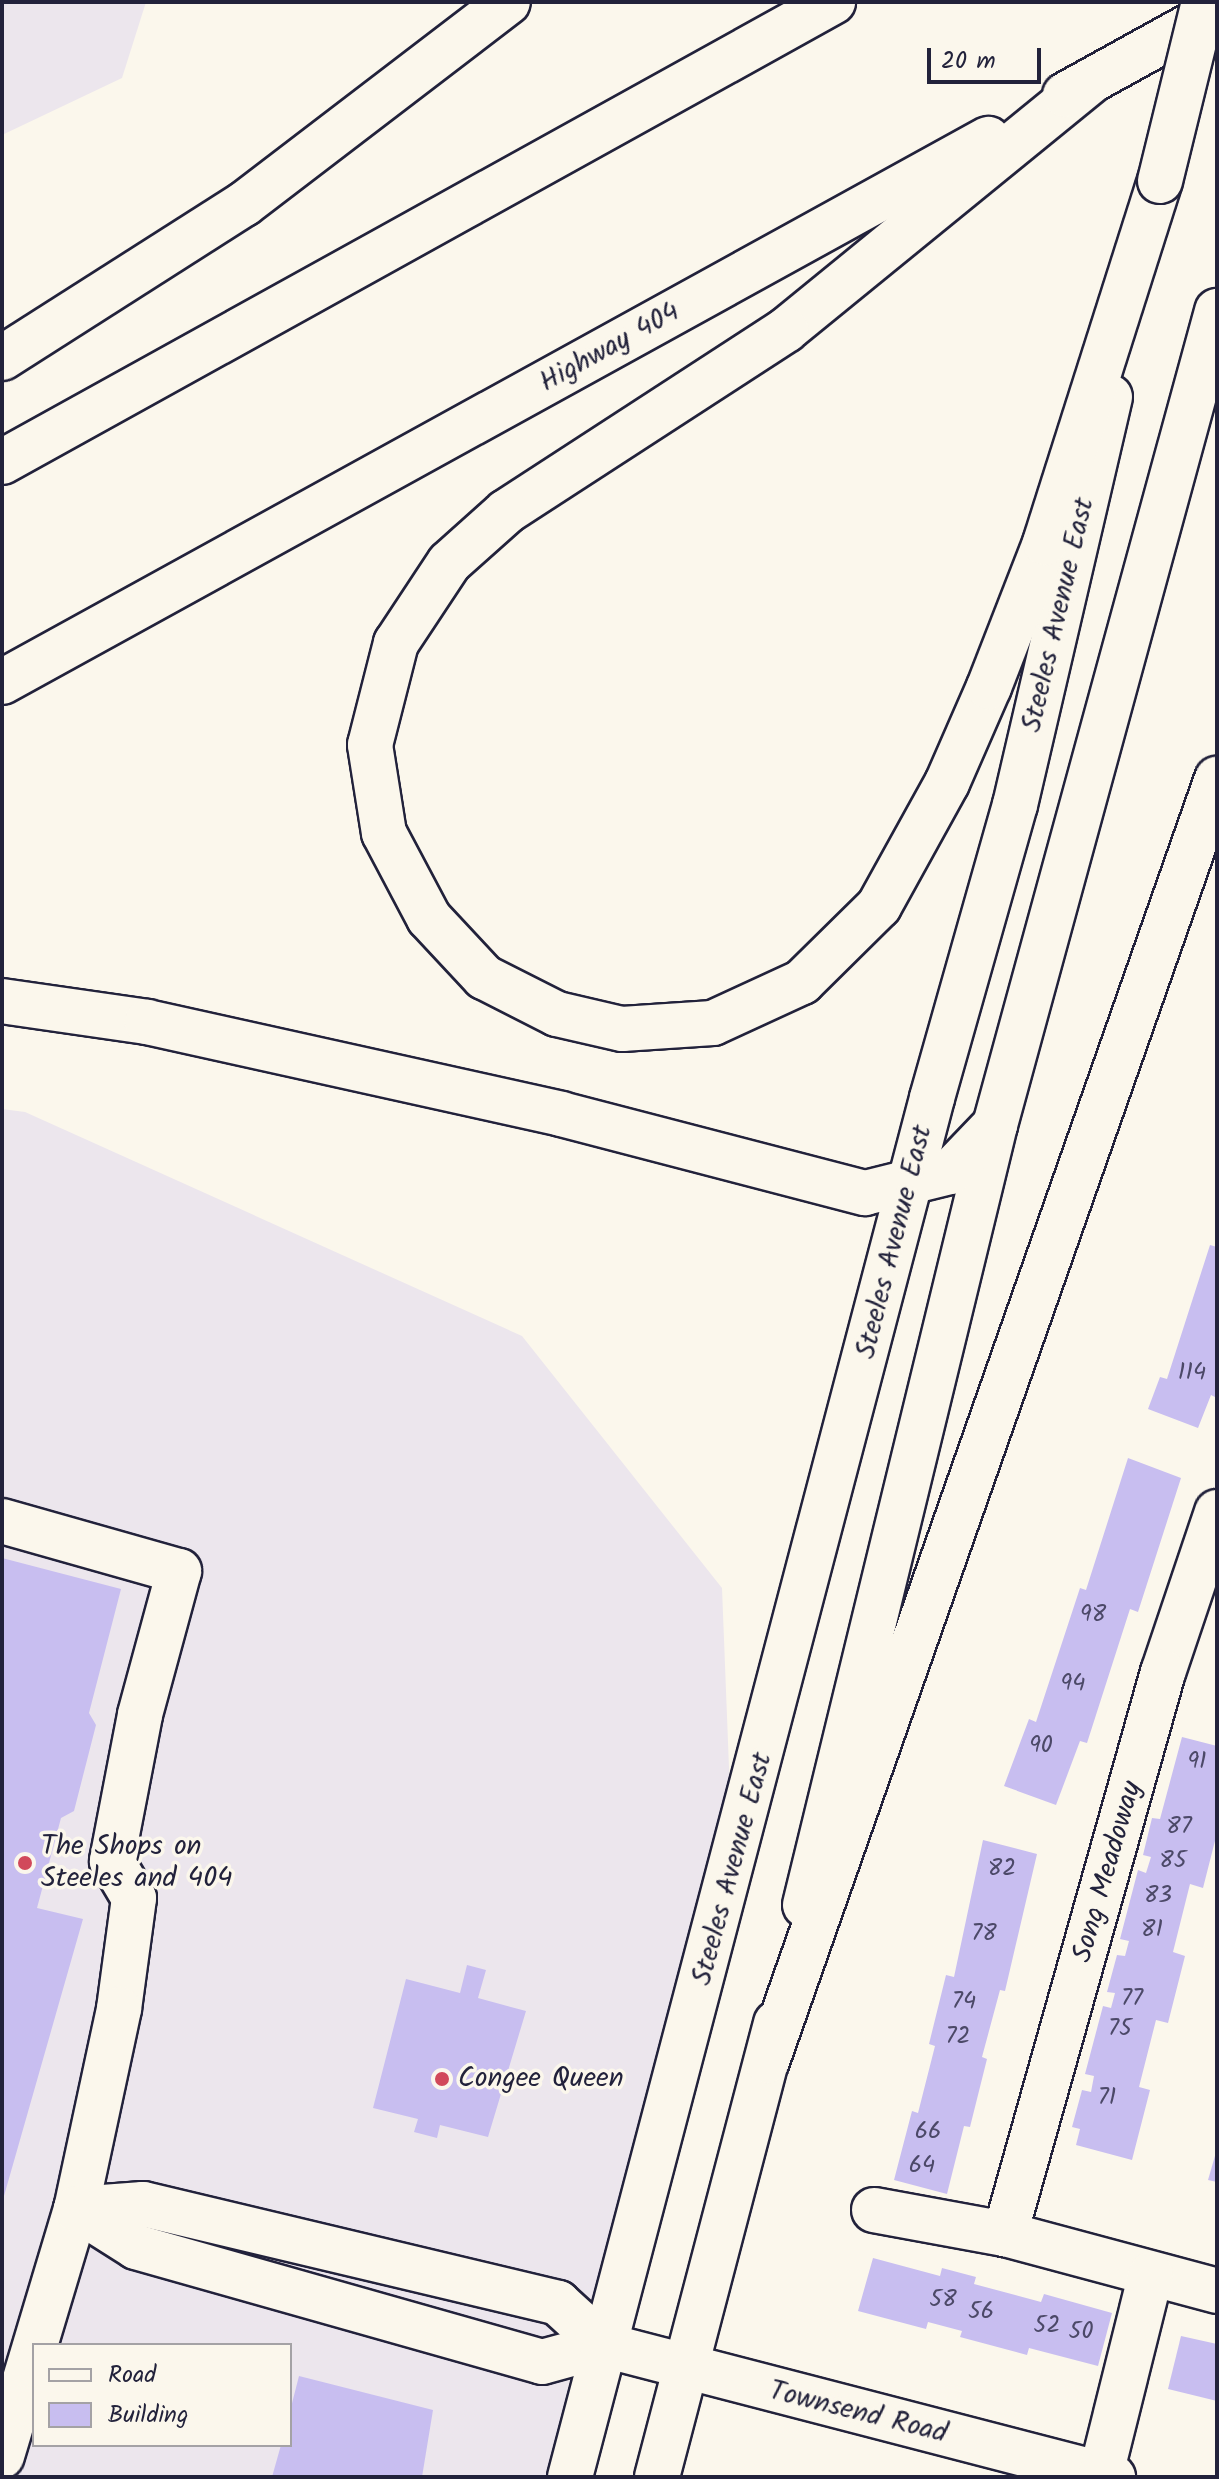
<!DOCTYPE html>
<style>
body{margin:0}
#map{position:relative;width:1219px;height:2479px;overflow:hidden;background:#fbf7ec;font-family:Kalam,sans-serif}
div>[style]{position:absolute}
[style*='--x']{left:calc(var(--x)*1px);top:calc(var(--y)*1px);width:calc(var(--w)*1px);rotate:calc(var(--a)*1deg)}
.built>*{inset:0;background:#ece6ed}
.building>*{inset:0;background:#c8bef0}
.roads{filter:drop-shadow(2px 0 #22223b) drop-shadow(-2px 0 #22223b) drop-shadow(0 2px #22223b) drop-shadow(0 -2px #22223b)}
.minor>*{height:44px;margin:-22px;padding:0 22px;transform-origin:22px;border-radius:22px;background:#fbf7ec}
.major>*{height:44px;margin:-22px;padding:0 22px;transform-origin:22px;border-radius:22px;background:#fbf7ec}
.highway>*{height:44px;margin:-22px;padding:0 22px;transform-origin:22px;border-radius:22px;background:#fbf7ec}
.bridges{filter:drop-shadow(2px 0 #22223b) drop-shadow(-2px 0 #22223b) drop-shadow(0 2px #22223b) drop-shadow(0 -2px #22223b)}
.major-bridge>*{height:44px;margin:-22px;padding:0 22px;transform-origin:22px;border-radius:22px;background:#fbf7ec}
.dots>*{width:22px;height:22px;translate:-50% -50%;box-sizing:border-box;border:4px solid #fbf7ec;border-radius:50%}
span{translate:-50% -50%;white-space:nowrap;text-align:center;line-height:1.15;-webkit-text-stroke:7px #fbf7ec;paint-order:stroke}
.number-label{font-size:24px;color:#4c4968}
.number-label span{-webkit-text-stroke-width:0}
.street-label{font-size:28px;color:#22223b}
.poi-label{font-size:28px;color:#22223b}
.left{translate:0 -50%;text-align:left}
.frame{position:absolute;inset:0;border:4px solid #22223b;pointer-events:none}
.legend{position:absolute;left:32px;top:2343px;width:260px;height:104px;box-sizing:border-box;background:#fbf7ec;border:2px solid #a4a2a5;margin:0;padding:10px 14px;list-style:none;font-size:24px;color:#22223b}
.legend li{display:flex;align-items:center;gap:16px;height:40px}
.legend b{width:40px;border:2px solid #a4a2a5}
.scale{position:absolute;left:927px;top:48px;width:114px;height:36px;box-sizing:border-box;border:4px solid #22223b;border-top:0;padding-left:10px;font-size:24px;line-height:28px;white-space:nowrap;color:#22223b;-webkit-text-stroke:6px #fbf7ec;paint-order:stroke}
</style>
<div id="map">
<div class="built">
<div style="clip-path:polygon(2px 2px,146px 2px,122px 78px,2px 135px)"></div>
<div style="clip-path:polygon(evenodd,2px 1109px,25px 1112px,522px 1336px,722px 1588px,733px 1870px,570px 2477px,2px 2477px,2px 1109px,34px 2345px,290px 2345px,290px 2445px,34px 2445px,34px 2345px)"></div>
</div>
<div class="building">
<div style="clip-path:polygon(1210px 1245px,1217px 1247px,1217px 1398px,1211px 1395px,1198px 1428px,1148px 1409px,1160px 1377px,1167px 1379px)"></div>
<div style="clip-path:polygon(1128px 1458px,1181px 1478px,1138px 1612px,1130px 1609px,1087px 1743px,1080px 1741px,1056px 1805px,1004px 1786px,1029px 1719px,1036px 1722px,1080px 1588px,1086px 1590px)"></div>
<div style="clip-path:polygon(2px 1558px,121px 1589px,89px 1713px,96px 1725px,74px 1811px,61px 1818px,37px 1908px,83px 1919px,2px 2203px)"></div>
<div style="clip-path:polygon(1182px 1737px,1217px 1746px,1217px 1833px,1203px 1888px,1190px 1884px,1173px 1952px,1185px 1956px,1168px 2023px,1156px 2020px,1139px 2087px,1150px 2090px,1132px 2160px,1076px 2145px,1080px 2129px,1072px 2127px,1082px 2090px,1091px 2092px,1094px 2076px,1085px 2074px,1103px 2006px,1111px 2008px,1115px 1993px,1107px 1992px,1117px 1955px,1125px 1956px,1129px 1941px,1120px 1939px,1138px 1870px,1146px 1873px,1151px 1857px,1143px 1855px,1152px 1818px,1160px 1819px)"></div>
<div style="clip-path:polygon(983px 1840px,1037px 1854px,1005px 1991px,1000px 1990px,982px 2057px,987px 2059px,970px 2127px,964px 2126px,947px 2194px,894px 2180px,912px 2111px,918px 2113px,935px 2046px,929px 2044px,946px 1975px,954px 1977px)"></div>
<div style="clip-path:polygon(467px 1965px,486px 1970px,478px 1998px,526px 2011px,488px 2137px,440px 2125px,437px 2138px,414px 2132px,418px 2119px,373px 2108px,406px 1979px,460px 1993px)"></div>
<div style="clip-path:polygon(1217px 2149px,1217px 2182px,1208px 2180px)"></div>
<div style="clip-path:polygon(873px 2258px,940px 2276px,942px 2268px,976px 2277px,974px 2284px,1041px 2302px,1044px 2294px,1112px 2313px,1098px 2366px,1029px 2348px,1027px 2355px,960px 2337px,962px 2331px,928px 2322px,926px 2329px,858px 2311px)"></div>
<div style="clip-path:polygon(1181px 2336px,1217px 2344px,1217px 2401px,1168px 2389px)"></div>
<div style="clip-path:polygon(299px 2376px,433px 2410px,422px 2477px,272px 2477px,281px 2445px,290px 2445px,290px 2411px)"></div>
</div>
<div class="roads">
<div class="minor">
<div style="--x:1217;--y:1512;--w:169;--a:108.6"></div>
<div style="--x:1163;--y:1672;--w:584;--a:105.7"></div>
<div style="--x:1005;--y:2234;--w:220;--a:15"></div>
<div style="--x:2;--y:1521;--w:184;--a:15.8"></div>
<div style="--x:179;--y:1571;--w:149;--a:105.2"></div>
<div style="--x:140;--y:1715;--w:149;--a:100.9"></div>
<div style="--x:112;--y:1861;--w:43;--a:59.3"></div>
<div style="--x:134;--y:1898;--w:112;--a:97.7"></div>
<div style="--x:119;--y:2009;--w:205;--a:102.1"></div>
<div style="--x:76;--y:2209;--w:258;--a:106.7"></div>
<div style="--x:76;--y:2209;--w:67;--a:-4.3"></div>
<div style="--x:143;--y:2204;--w:427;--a:13.4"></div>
<div style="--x:558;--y:2303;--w:62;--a:42.4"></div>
<div style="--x:604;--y:2345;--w:526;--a:14.54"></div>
<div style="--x:76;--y:2209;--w:71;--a:32.3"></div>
<div style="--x:136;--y:2247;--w:422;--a:15.8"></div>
<div style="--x:542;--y:2362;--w:64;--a:-15.3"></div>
<div style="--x:874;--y:2210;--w:133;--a:10.4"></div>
<div style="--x:1101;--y:2474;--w:206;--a:-76"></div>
</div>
<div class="major">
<div style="--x:805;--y:1905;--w:803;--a:-76.31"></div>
<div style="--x:995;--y:1125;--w:844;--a:-74.74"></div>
<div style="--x:570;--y:2477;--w:1426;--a:-75.29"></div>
<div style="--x:932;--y:1098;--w:305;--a:-74.2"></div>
<div style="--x:1015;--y:805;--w:419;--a:-76.9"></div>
<div style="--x:657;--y:2477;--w:469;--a:-75.3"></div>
</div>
<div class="highway">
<div style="--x:1091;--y:81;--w:394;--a:140.8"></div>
<div style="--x:786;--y:330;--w:334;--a:147"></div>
<div style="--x:506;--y:512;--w:76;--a:138.2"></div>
<div style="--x:449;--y:563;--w:96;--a:123.5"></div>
<div style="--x:396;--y:643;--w:105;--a:104.3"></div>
<div style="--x:370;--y:745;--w:89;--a:81"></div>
<div style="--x:384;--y:833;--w:96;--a:62.1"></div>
<div style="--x:429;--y:918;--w:81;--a:47"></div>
<div style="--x:484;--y:977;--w:82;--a:26.9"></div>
<div style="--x:557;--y:1014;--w:67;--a:13"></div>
<div style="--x:622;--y:1029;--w:91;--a:-3.8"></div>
<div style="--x:713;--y:1023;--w:98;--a:-24.7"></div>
<div style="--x:802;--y:982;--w:108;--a:-44.6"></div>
<div style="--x:879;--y:906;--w:141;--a:-61.1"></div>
<div style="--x:947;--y:783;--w:105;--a:-66.4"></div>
<div style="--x:989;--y:687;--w:155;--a:-68.7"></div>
<div style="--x:1045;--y:543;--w:380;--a:-72.4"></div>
<div style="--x:1065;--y:95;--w:174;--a:-28.9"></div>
<div style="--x:2;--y:358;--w:287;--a:-32.5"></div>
<div style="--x:244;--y:204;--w:332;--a:-37.4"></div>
<div style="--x:2;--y:462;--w:950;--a:-28.97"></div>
<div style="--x:2;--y:682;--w:1126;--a:-28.84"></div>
<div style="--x:2;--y:1001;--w:147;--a:8.2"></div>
<div style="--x:147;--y:1022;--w:424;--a:12.5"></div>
<div style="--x:561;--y:1114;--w:314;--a:14.6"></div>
<div style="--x:865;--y:1193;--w:88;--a:-13.9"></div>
<div style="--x:950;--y:1172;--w:65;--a:-46.2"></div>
<div style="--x:767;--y:2061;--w:1359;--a:-70.66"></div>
</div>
</div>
<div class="bridges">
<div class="major-bridge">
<div style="--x:1160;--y:181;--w:184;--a:-76.2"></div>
</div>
</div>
<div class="dots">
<div style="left:25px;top:1863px;background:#d1495b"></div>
<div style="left:442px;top:2079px;background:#d1495b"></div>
</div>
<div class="number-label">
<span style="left:1192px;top:1373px">114</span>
<span style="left:1093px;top:1615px">98</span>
<span style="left:1073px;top:1684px">94</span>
<span style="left:1041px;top:1746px">90</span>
<span style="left:1197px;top:1762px">91</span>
<span style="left:1179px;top:1827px">87</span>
<span style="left:1173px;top:1861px">85</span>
<span style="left:1002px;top:1869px">82</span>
<span style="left:1158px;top:1896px">83</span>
<span style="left:1152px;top:1930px">81</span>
<span style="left:984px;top:1934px">78</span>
<span style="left:1132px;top:1999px">77</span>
<span style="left:964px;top:2002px">74</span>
<span style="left:1120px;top:2029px">75</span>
<span style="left:958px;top:2037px">72</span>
<span style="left:1107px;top:2098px">71</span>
<span style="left:928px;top:2132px">66</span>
<span style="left:922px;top:2166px">64</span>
<span style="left:943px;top:2300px">58</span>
<span style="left:981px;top:2312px">56</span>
<span style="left:1047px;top:2326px">52</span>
<span style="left:1081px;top:2332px">50</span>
</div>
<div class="street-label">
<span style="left:610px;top:348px;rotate:-29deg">Highway 404</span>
<span style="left:1059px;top:615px;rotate:-77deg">Steeles Avenue East</span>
<span style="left:895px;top:1242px;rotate:-76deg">Steeles Avenue East</span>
<span style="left:733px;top:1869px;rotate:-75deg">Steeles Avenue East</span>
<span style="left:1108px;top:1872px;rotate:-74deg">Song Meadoway</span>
<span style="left:858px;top:2413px;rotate:14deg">Townsend Road</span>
</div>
<div class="poi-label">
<span class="left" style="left:41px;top:1863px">The Shops on<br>Steeles and 404</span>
<span class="left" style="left:458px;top:2079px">Congee Queen</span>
</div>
<div class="frame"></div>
<ul class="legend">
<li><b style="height:10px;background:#fbf7ec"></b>Road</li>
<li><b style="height:22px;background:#c8bef0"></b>Building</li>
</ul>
<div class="scale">20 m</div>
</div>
